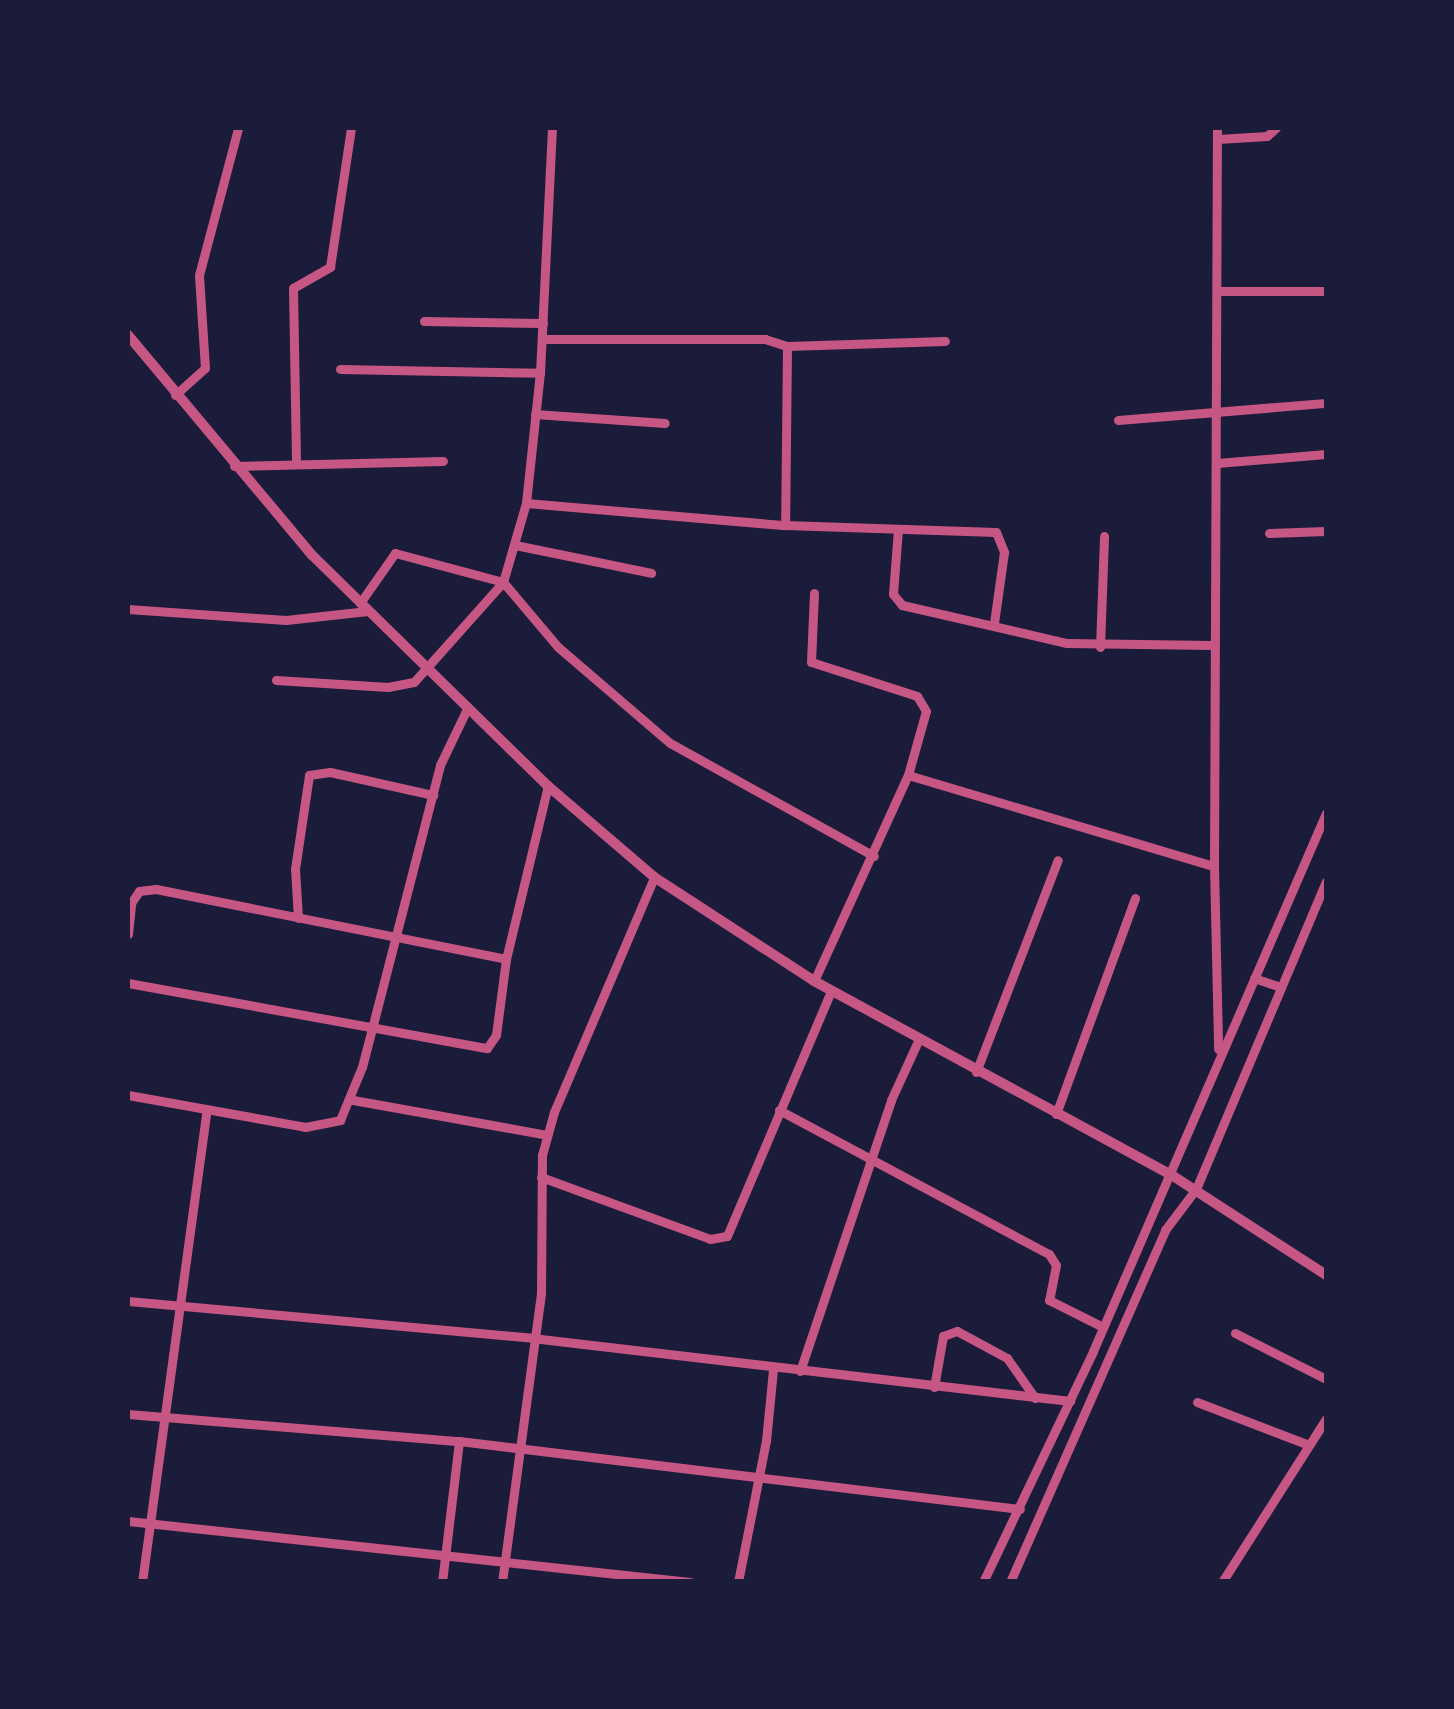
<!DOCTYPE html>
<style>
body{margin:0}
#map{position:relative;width:1454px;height:1709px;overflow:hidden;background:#1b1b3a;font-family:"Titillium Web",sans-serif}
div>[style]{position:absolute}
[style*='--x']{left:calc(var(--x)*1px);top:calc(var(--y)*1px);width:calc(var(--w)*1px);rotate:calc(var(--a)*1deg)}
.minor>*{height:9px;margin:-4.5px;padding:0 4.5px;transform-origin:4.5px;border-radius:4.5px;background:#c65784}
.tertiary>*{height:10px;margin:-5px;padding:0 5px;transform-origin:5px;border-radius:5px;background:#c65784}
span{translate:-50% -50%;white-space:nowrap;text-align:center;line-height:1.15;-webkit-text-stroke:10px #1b1b3a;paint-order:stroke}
.frame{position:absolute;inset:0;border:130px solid #1b1b3a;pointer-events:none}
</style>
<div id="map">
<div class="minor">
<div style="--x:1218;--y:139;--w:49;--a:-3.5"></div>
<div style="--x:1267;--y:136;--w:12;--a:-42"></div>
<div style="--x:1218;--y:291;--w:108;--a:0"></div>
<div style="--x:424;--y:321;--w:119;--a:1"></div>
<div style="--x:542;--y:339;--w:223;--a:0"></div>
<div style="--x:765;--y:339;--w:23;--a:18"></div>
<div style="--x:787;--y:346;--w:179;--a:90.6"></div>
<div style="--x:787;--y:346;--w:158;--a:-1.8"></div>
<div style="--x:340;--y:369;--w:200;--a:1.1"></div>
<div style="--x:175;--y:395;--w:40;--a:-42"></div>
<div style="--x:205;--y:368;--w:93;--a:-93.7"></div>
<div style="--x:199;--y:275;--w:152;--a:-75.1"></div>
<div style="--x:535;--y:414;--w:130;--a:4"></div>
<div style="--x:1118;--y:420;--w:209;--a:-4.7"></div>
<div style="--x:296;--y:460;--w:172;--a:-91"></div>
<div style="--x:293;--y:288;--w:43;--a:-29.6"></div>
<div style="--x:330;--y:267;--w:141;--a:-81.4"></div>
<div style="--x:1217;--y:463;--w:109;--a:-4.7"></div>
<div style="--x:234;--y:466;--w:209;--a:-1.4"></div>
<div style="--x:526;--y:503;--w:260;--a:4.9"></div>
<div style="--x:785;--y:525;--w:211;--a:1.9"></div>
<div style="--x:996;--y:532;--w:22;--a:68"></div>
<div style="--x:1004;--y:552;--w:72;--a:98"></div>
<div style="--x:898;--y:529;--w:65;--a:94.4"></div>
<div style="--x:893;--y:594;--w:14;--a:51"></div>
<div style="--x:902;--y:605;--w:169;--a:13"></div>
<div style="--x:1067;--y:643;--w:145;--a:0.8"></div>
<div style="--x:1269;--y:533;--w:57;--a:-2"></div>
<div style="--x:515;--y:545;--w:139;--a:11.6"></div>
<div style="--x:360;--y:603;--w:61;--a:-55"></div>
<div style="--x:395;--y:553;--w:112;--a:15"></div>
<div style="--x:503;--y:582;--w:85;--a:49.8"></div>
<div style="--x:558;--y:647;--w:148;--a:40.6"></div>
<div style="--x:670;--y:743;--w:233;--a:29"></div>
<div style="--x:128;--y:609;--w:158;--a:4"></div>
<div style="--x:286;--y:620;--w:82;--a:-6.3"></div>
<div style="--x:1100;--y:647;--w:111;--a:-87.9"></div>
<div style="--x:276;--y:680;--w:112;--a:3.6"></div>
<div style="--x:388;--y:687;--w:26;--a:-11"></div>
<div style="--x:414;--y:682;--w:134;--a:-48.3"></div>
<div style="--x:503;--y:582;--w:82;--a:-73.8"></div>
<div style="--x:526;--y:503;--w:131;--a:-83.9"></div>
<div style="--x:540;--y:373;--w:245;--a:-87.2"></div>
<div style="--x:908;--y:775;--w:319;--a:16.6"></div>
<div style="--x:1214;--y:866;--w:183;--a:88.7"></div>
<div style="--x:1214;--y:866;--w:738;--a:-89.77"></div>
<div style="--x:298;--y:918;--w:49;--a:-93.5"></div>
<div style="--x:295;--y:869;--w:95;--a:-81.5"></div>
<div style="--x:309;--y:775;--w:21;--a:-8"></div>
<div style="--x:330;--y:772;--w:106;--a:12.6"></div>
<div style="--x:128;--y:934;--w:31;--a:-84"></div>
<div style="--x:131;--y:903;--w:14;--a:-56"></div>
<div style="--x:139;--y:891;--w:17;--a:-7"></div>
<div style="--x:156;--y:889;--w:357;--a:11.3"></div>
<div style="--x:1254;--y:978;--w:28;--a:19"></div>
<div style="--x:814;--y:981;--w:226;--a:-65.5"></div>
<div style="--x:908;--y:775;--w:66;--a:-74.3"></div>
<div style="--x:926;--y:711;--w:17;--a:-121"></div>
<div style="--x:917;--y:696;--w:111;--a:-162.2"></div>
<div style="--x:811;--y:662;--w:69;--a:-87.5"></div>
<div style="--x:128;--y:983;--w:365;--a:10.3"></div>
<div style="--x:487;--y:1048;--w:16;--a:-55"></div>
<div style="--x:496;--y:1035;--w:77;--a:-82.5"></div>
<div style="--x:506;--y:959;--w:178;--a:-76.4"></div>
<div style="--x:976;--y:1072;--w:227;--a:-68.9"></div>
<div style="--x:128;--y:1095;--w:180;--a:10.2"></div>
<div style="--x:305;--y:1127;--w:36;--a:-11"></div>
<div style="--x:340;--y:1120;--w:57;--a:-67.5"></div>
<div style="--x:362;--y:1067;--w:312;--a:-75.5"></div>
<div style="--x:440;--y:765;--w:62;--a:-64.3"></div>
<div style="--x:353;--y:1100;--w:197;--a:10.2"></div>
<div style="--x:779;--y:1110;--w:306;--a:28.1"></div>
<div style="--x:1049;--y:1254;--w:13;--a:58"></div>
<div style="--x:1056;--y:1265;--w:36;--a:101"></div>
<div style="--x:1049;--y:1300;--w:60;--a:26.6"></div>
<div style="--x:1056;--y:1114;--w:230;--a:-69.9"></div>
<div style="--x:541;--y:1177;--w:180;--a:20.1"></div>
<div style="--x:710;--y:1239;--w:17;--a:-10"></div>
<div style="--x:727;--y:1236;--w:266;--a:-67"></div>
<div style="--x:128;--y:1301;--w:406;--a:5.2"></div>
<div style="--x:532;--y:1338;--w:542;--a:6.68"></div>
<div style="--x:1235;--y:1333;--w:102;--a:26.8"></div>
<div style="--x:800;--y:1371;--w:286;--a:-71.4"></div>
<div style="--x:891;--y:1100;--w:65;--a:-65.4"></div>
<div style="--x:934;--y:1387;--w:52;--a:-80"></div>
<div style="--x:943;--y:1336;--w:15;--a:-20"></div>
<div style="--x:957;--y:1331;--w:57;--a:28.4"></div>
<div style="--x:1007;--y:1358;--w:49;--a:55"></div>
<div style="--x:1197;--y:1402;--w:120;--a:21"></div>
<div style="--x:128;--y:1414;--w:332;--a:4.7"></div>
<div style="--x:459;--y:1441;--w:565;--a:6.91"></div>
<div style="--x:128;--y:1521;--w:565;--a:6.19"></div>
<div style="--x:142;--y:1582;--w:477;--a:-82.2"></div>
<div style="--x:442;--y:1582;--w:142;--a:-83.1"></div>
<div style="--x:502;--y:1582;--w:292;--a:-82.3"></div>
<div style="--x:541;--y:1293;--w:138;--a:-89.6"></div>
<div style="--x:542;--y:1155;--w:45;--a:-74.4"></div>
<div style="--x:554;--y:1112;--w:255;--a:-66.9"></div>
<div style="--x:738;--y:1582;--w:144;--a:-78.8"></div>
<div style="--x:766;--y:1441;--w:72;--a:-84.4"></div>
<div style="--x:983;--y:1582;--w:256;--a:-64.5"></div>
<div style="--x:1093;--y:1351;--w:586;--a:-66.58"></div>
<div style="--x:1010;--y:1582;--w:385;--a:-66.2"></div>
<div style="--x:1165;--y:1230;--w:51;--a:-52.9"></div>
<div style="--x:1196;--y:1189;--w:334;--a:-67.1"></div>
<div style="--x:1222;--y:1582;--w:193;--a:-57.5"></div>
</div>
<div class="tertiary">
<div style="--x:128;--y:335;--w:287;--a:50.1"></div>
<div style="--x:312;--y:555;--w:330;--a:44.4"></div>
<div style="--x:548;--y:786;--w:140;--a:40.6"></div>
<div style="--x:654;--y:877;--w:191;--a:33"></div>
<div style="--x:814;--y:981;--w:405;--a:28.5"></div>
<div style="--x:1170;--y:1174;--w:186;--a:32.9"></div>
</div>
<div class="frame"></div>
</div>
